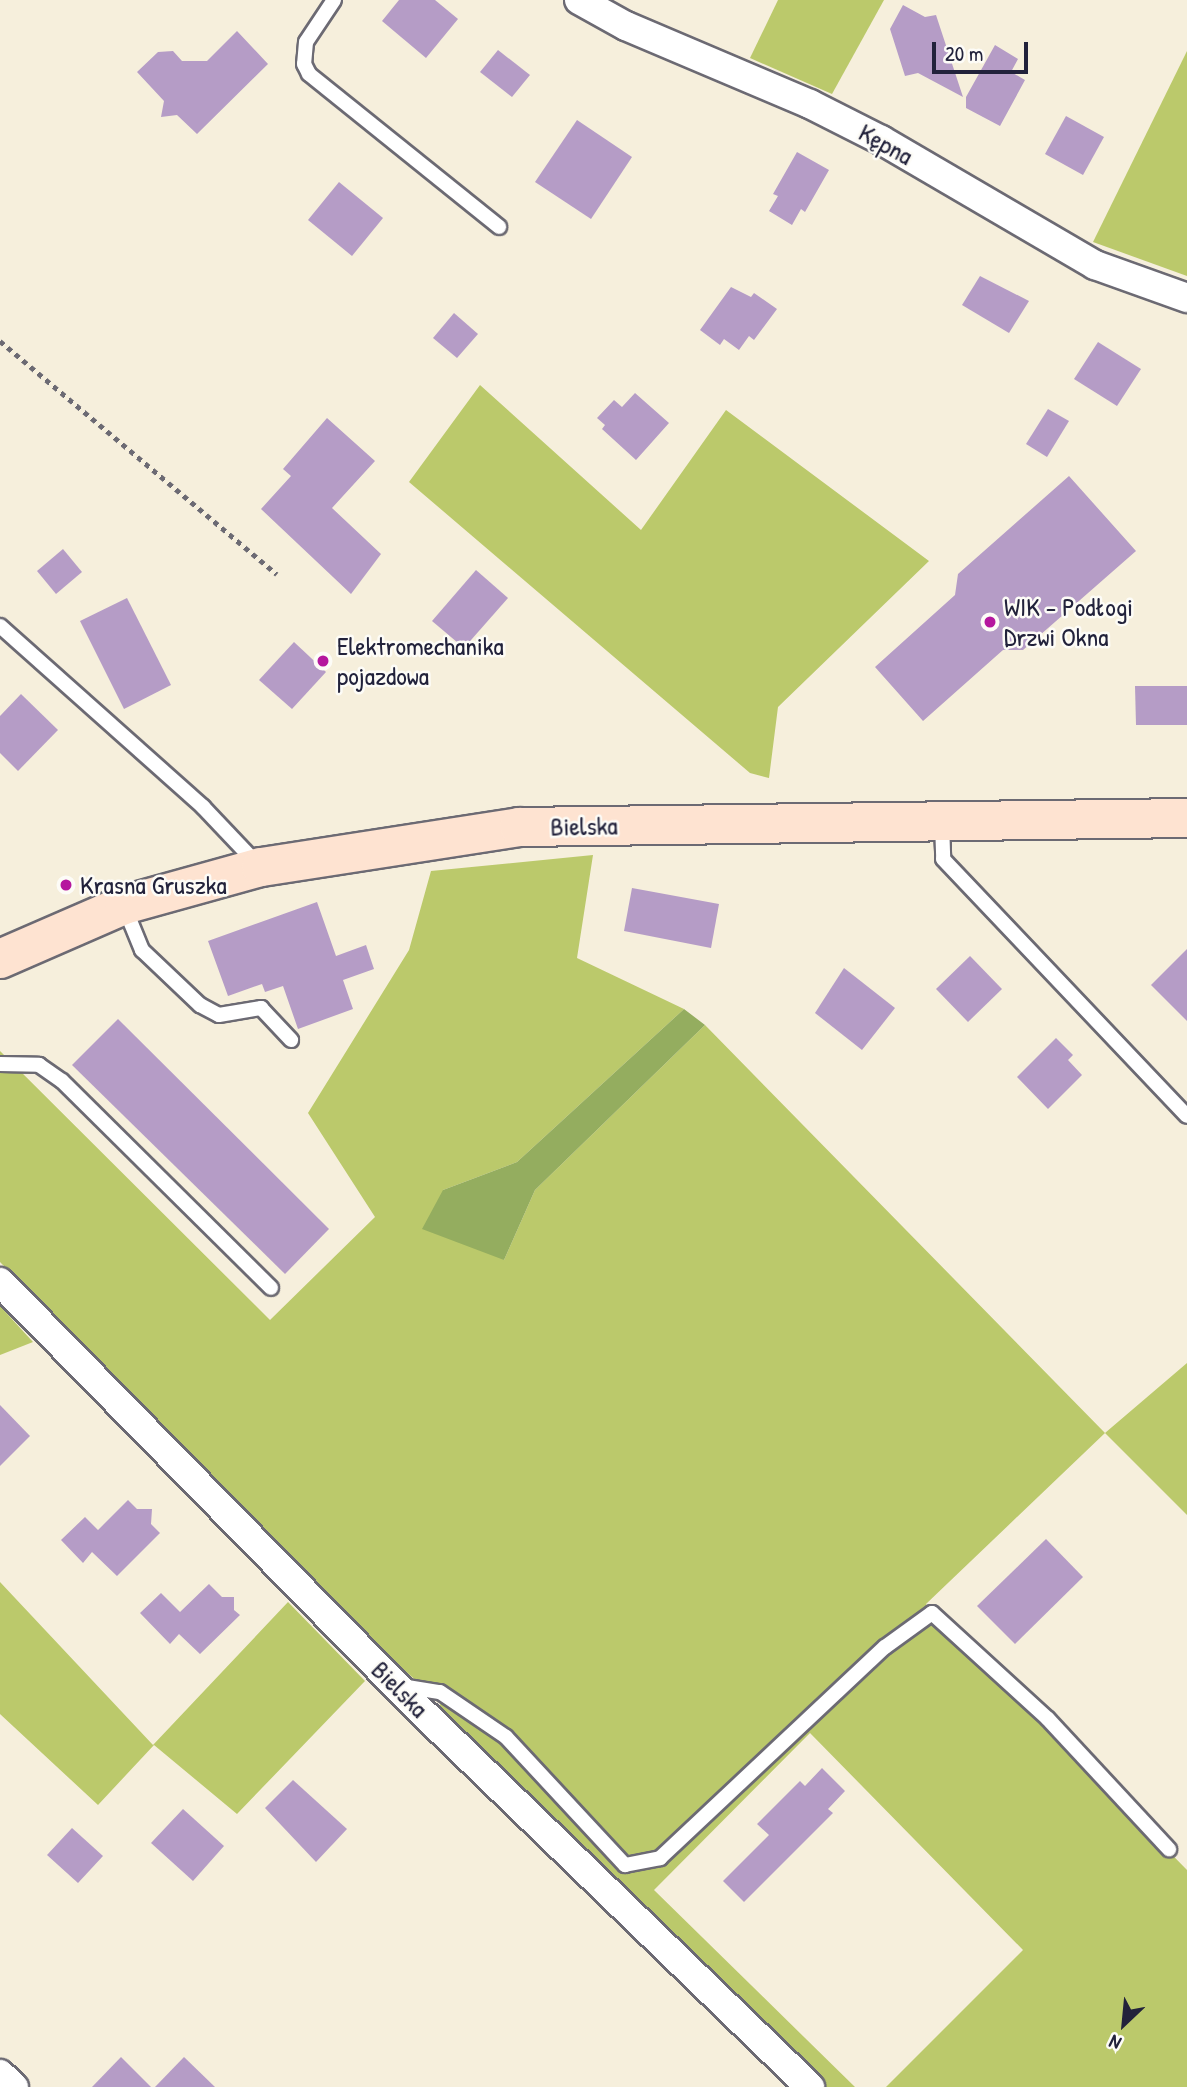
<!DOCTYPE html>
<meta charset="utf-8">
<style>
body{margin:0}
#map{position:relative;width:1187px;height:2087px;overflow:hidden;background:#f6efdc;font-family:"Patrick Hand",sans-serif}
div>[style]{position:absolute}
[style*='--x']{left:calc(var(--x)*1px);top:calc(var(--y)*1px);width:calc(var(--w)*1px);rotate:calc(var(--a)*1deg)}
.green>*{inset:0;background:#bbc96b}
.forest>*{inset:0;background:#94ad5f}
.building>*{inset:0;background:#b59cc6}
.path>*{height:4.5px;margin-top:-2.25px;transform-origin:0;background:repeating-linear-gradient(90deg,#6c6a73 0 5px,transparent 0 10px)}
.roads{filter:drop-shadow(2px 0 #6c6a73) drop-shadow(-2px 0 #6c6a73) drop-shadow(0 2px #6c6a73) drop-shadow(0 -2px #6c6a73)}
.lane>*{height:14px;margin:-7px;padding:0 7px;transform-origin:7px;border-radius:7px;background:#fff}
.street>*{height:28px;margin:-14px;padding:0 14px;transform-origin:14px;border-radius:14px;background:#fff}
.secondary>*{height:38px;margin:-19px;padding:0 19px;transform-origin:19px;border-radius:19px;background:#fee3d1}
.dots>*{width:19px;height:19px;translate:-50% -50%;box-sizing:border-box;border:4px solid #fdfcf7;border-radius:50%}
span{translate:-50% -50%;white-space:nowrap;text-align:center;line-height:1.15;-webkit-text-stroke:5px #fdfcf7;paint-order:stroke}
.street-label{font-size:26px;color:#22223b}
.poi-label{font-size:26px;color:#22223b}
.left{translate:0 -50%;text-align:left}
.north{position:absolute;left:1089px;top:1989px;width:70px;height:70px;-webkit-text-stroke:5px #fdfcf7;paint-order:stroke;rotate:206deg;font-size:19px;font-weight:700;line-height:28px;text-align:center;color:#22223b}
.north::after{content:'';display:block;margin:auto;width:24px;height:32px;background:#22223b;clip-path:polygon(50% 0,100% 100%,50% 72%,0 100%)}
.scale{position:absolute;left:932px;top:42px;width:96px;height:32px;box-sizing:border-box;border:4px solid #22223b;border-top:0;padding-left:9px;font-size:21px;line-height:24px;white-space:nowrap;color:#22223b;-webkit-text-stroke:5px #fdfcf7;paint-order:stroke}
</style>
<div id="map">
<div class="green">
<div style="clip-path:polygon(778px 0,884px 0,832px 94px,750px 58px)"></div>
<div style="clip-path:polygon(1187px 51px,1187px 276px,1093px 242px)"></div>
<div style="clip-path:polygon(480px 385px,641px 530px,726px 410px,929px 561px,778px 707px,769px 778px,750px 773px,409px 482px)"></div>
<div style="clip-path:polygon(593px 855px,577px 958px,684px 1009px,517px 1162px,443px 1190px,504px 1260px,535px 1190px,705px 1025px,1105px 1433px,1187px 1363px,1187px 1515px,1105px 1433px,926px 1604px,1187px 1870px,1187px 2087px,886px 2087px,1023px 1950px,810px 1733px,654px 1890px,855px 2087px,823px 2087px,436px 1712px,441px 1703px,383px 1651px,0 1262px,0 1051px,270px 1320px,375px 1217px,308px 1113px,409px 950px,431px 871px)"></div>
<div style="clip-path:polygon(0 1306px,33px 1342px,0 1355px)"></div>
<div style="clip-path:polygon(0 1582px,153px 1745px,288px 1602px,365px 1681px,237px 1814px,154px 1745px,98px 1805px,0 1714px)"></div>
</div>
<div class="forest">
<div style="clip-path:polygon(684px 1009px,705px 1025px,535px 1190px,504px 1260px,422px 1229px,443px 1190px,517px 1162px)"></div>
</div>
<div class="building">
<div style="clip-path:polygon(399px 0,435px 0,458px 19px,426px 58px,382px 21px)"></div>
<div style="clip-path:polygon(903px 5px,925px 17px,936px 15px,963px 97px,918px 73px,905px 76px,890px 29px)"></div>
<div style="clip-path:polygon(237px 31px,268px 64px,197px 134px,177px 115px,161px 117px,164px 101px,137px 72px,158px 52px,173px 51px,182px 61px,207px 61px)"></div>
<div style="clip-path:polygon(995px 45px,1018px 59px,1011px 72px,1025px 80px,1000px 126px,966px 108px,966px 97px)"></div>
<div style="clip-path:polygon(498px 50px,530px 75px,512px 97px,480px 72px)"></div>
<div style="clip-path:polygon(1066px 116px,1104px 137px,1083px 175px,1045px 154px)"></div>
<div style="clip-path:polygon(577px 120px,632px 157px,591px 219px,535px 182px)"></div>
<div style="clip-path:polygon(797px 152px,829px 170px,805px 212px,801px 209px,792px 225px,769px 211px,778px 196px,773px 194px)"></div>
<div style="clip-path:polygon(339px 182px,383px 218px,352px 256px,308px 220px)"></div>
<div style="clip-path:polygon(980px 276px,1029px 301px,1009px 333px,962px 305px)"></div>
<div style="clip-path:polygon(731px 287px,751px 297px,754px 293px,777px 309px,754px 340px,749px 336px,739px 350px,724px 339px,720px 345px,700px 330px)"></div>
<div style="clip-path:polygon(454px 313px,478px 334px,457px 358px,433px 338px)"></div>
<div style="clip-path:polygon(1098px 342px,1141px 369px,1117px 406px,1074px 379px)"></div>
<div style="clip-path:polygon(635px 393px,669px 423px,636px 460px,602px 429px,605px 425px,597px 418px,614px 400px,622px 407px)"></div>
<div style="clip-path:polygon(1048px 409px,1069px 421px,1047px 457px,1026px 444px)"></div>
<div style="clip-path:polygon(327px 418px,375px 461px,332px 508px,381px 554px,351px 594px,261px 509px,291px 476px,283px 469px)"></div>
<div style="clip-path:polygon(1069px 476px,1136px 551px,1023px 650px,1003px 650px,923px 721px,875px 667px,955px 595px,958px 574px)"></div>
<div style="clip-path:polygon(63px 549px,82px 572px,56px 594px,37px 571px)"></div>
<div style="clip-path:polygon(476px 570px,508px 598px,464px 648px,432px 621px)"></div>
<div style="clip-path:polygon(127px 598px,171px 685px,124px 709px,80px 621px)"></div>
<div style="clip-path:polygon(294px 642px,326px 672px,292px 709px,259px 680px)"></div>
<div style="clip-path:polygon(1135px 686px,1187px 686px,1187px 725px,1136px 725px)"></div>
<div style="clip-path:polygon(21px 694px,58px 730px,18px 771px,0 753px,0 716px)"></div>
<div style="clip-path:polygon(632px 888px,719px 904px,711px 948px,624px 931px)"></div>
<div style="clip-path:polygon(317px 902px,336px 956px,366px 945px,374px 969px,343px 980px,353px 1009px,298px 1029px,283px 986px,265px 992px,262px 984px,228px 996px,208px 941px)"></div>
<div style="clip-path:polygon(1187px 949px,1187px 1021px,1151px 985px)"></div>
<div style="clip-path:polygon(970px 956px,1002px 989px,968px 1022px,936px 989px)"></div>
<div style="clip-path:polygon(844px 968px,895px 1008px,862px 1050px,815px 1013px)"></div>
<div style="clip-path:polygon(118px 1019px,329px 1229px,285px 1274px,72px 1065px)"></div>
<div style="clip-path:polygon(1056px 1038px,1073px 1055px,1068px 1060px,1082px 1075px,1048px 1109px,1017px 1077px)"></div>
<div style="clip-path:polygon(0 1405px,30px 1436px,0 1466px)"></div>
<div style="clip-path:polygon(128px 1500px,137px 1509px,152px 1509px,151px 1524px,160px 1533px,117px 1576px,92px 1552px,83px 1563px,61px 1540px,85px 1517px,98px 1530px)"></div>
<div style="clip-path:polygon(1046px 1539px,1083px 1577px,1015px 1644px,977px 1606px)"></div>
<div style="clip-path:polygon(209px 1584px,222px 1597px,234px 1597px,234px 1610px,240px 1615px,200px 1654px,179px 1634px,170px 1644px,140px 1613px,161px 1593px,180px 1612px)"></div>
<div style="clip-path:polygon(822px 1768px,845px 1791px,828px 1809px,833px 1813px,744px 1902px,723px 1881px,769px 1835px,757px 1824px,800px 1781px,805px 1786px)"></div>
<div style="clip-path:polygon(293px 1780px,347px 1829px,316px 1862px,265px 1808px)"></div>
<div style="clip-path:polygon(183px 1809px,224px 1846px,193px 1881px,151px 1843px)"></div>
<div style="clip-path:polygon(72px 1828px,103px 1856px,78px 1883px,47px 1855px)"></div>
<div style="clip-path:polygon(121px 2057px,151px 2087px,92px 2087px)"></div>
<div style="clip-path:polygon(184px 2057px,215px 2087px,155px 2087px)"></div>
</div>
<div class="path">
<div style="--x:0;--y:341;--w:362;--a:40.1"></div>
</div>
<div class="roads">
<div class="lane">
<div style="--x:334;--y:0;--w:50;--a:123.7"></div>
<div style="--x:306;--y:42;--w:22;--a:95"></div>
<div style="--x:304;--y:64;--w:11;--a:63"></div>
<div style="--x:309;--y:74;--w:244;--a:38.8"></div>
<div style="--x:0;--y:626;--w:272;--a:41.7"></div>
<div style="--x:203;--y:807;--w:79;--a:46.5"></div>
<div style="--x:942;--y:823;--w:36;--a:88"></div>
<div style="--x:943;--y:859;--w:354;--a:46.5"></div>
<div style="--x:124;--y:906;--w:48;--a:67.8"></div>
<div style="--x:142;--y:950;--w:80;--a:43.5"></div>
<div style="--x:200;--y:1005;--w:21;--a:28"></div>
<div style="--x:219;--y:1015;--w:43;--a:-9.5"></div>
<div style="--x:261;--y:1008;--w:44;--a:46.8"></div>
<div style="--x:0;--y:1064;--w:39;--a:1"></div>
<div style="--x:39;--y:1065;--w:28;--a:35"></div>
<div style="--x:62;--y:1081;--w:294;--a:44.7"></div>
<div style="--x:401;--y:1686;--w:39;--a:9"></div>
<div style="--x:440;--y:1692;--w:80;--a:34.3"></div>
<div style="--x:506;--y:1737;--w:175;--a:47.1"></div>
<div style="--x:625;--y:1865;--w:36;--a:-11"></div>
<div style="--x:660;--y:1858;--w:308;--a:-43.2"></div>
<div style="--x:885;--y:1647;--w:58;--a:-35.9"></div>
<div style="--x:932;--y:1613;--w:157;--a:42.4"></div>
<div style="--x:1048;--y:1719;--w:178;--a:47.1"></div>
</div>
<div class="street">
<div style="--x:579;--y:0;--w:54;--a:29"></div>
<div style="--x:626;--y:26;--w:200;--a:23"></div>
<div style="--x:810;--y:104;--w:80;--a:26.9"></div>
<div style="--x:881;--y:140;--w:248;--a:30.3"></div>
<div style="--x:1095;--y:265;--w:98;--a:19.7"></div>
<div style="--x:0;--y:1282;--w:598;--a:45.54"></div>
<div style="--x:419;--y:1709;--w:544;--a:44.03"></div>
<div style="--x:0;--y:2074;--w:19;--a:43"></div>
</div>
<div class="secondary">
<div style="--x:0;--y:959;--w:135;--a:-23.5"></div>
<div style="--x:124;--y:905;--w:142;--a:-15.5"></div>
<div style="--x:261;--y:867;--w:261;--a:-8.8"></div>
<div style="--x:519;--y:827;--w:668;--a:-0.77"></div>
</div>
</div>
<div class="dots">
<div style="left:990px;top:622px;background:#b5179e"></div>
<div style="left:323px;top:661px;background:#b5179e"></div>
<div style="left:66px;top:885px;background:#b5179e"></div>
</div>
<div class="street-label">
<span style="left:886px;top:144px;rotate:29deg">Kępna</span>
<span style="left:584px;top:826px;rotate:-1deg">Bielska</span>
<span style="left:400px;top:1689px;rotate:45deg">Bielska</span>
</div>
<div class="poi-label">
<span class="left" style="left:1004px;top:622px">WIK - Podłogi<br>Drzwi Okna</span>
<span class="left" style="left:337px;top:661px">Elektromechanika<br>pojazdowa</span>
<span class="left" style="left:80px;top:885px">Krasna Gruszka</span>
</div>
<div class="north">N</div>
<div class="scale">20 m</div>
</div>
